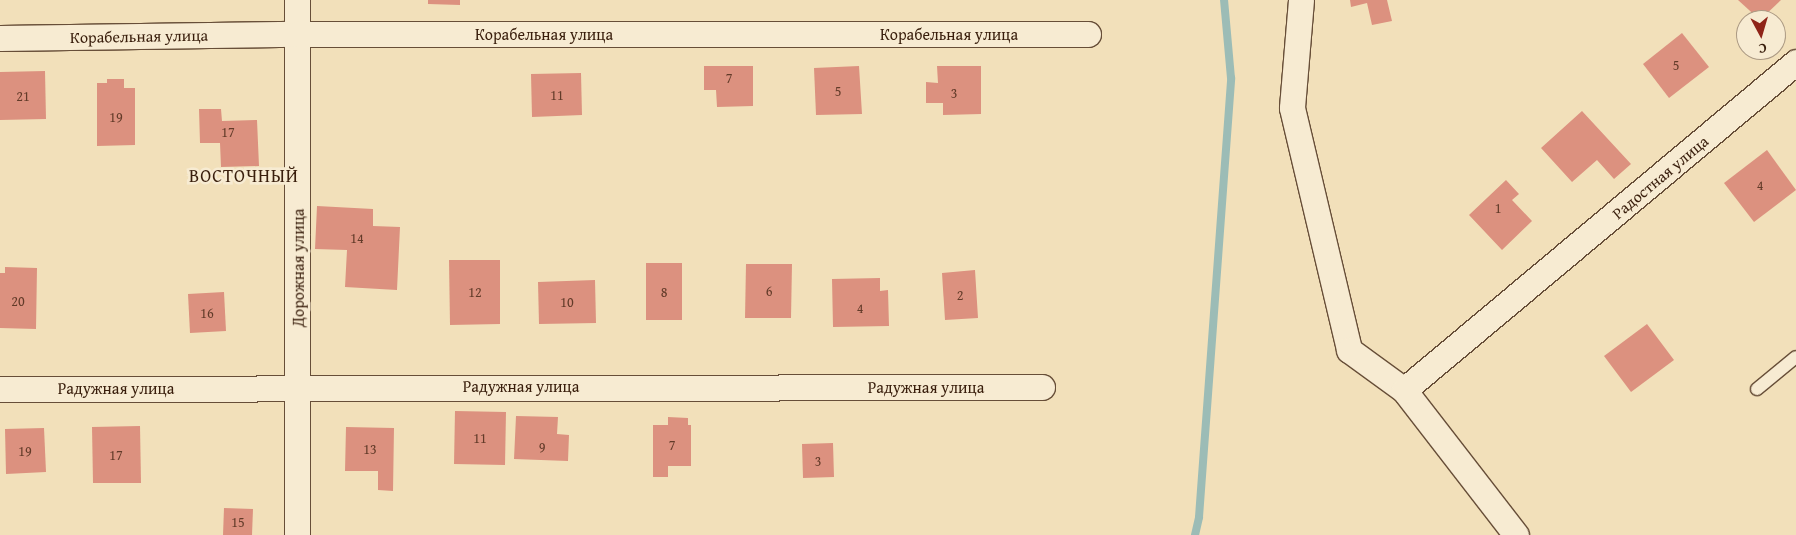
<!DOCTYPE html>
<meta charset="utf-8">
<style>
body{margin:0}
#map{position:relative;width:1796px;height:535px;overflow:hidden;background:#f2e0ba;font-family:"Gentium Book Plus",serif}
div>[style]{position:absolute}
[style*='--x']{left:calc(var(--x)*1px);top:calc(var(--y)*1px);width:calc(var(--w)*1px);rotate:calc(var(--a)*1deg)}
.stream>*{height:8px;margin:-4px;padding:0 4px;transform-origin:4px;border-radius:4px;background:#9cbcb6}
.building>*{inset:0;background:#dc917f}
.roads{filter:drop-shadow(1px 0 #674e38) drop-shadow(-1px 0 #674e38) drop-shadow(0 1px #674e38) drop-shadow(0 -1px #674e38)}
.lane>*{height:12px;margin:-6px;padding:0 6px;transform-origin:6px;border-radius:6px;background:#f7ebd2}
.street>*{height:25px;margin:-12.5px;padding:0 12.5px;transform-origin:12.5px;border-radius:12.5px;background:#f7ebd2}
span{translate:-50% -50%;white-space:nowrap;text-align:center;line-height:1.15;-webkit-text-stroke:5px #f7ebd2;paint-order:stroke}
.number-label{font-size:14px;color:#623b29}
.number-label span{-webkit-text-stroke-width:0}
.street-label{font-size:16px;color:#391e0c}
.neighbourhood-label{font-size:18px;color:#391e0c;letter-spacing:1px}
.north{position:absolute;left:1736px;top:10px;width:50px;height:50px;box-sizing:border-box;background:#f7ebd2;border:1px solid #ab9983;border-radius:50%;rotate:174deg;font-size:14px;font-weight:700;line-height:20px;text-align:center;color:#391e0c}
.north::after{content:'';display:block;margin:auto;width:18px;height:22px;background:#8f2418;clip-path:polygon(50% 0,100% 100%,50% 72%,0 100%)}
</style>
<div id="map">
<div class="stream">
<div style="--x:1195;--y:535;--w:18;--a:-77"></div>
<div style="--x:1199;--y:517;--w:440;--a:-85.8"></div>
<div style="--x:1231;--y:78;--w:78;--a:-95.1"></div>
</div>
<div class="building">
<div style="clip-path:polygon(428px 0,460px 0,460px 5px,428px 4px)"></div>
<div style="clip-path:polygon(1350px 0,1387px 0,1392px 21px,1372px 25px,1367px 3px,1351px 7px)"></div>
<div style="clip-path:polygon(1738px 0,1781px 0,1760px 20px)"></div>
<div style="clip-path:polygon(1682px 33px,1709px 67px,1669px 98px,1643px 64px)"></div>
<div style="clip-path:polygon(704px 66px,753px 66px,753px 106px,717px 107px,716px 90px,704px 90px)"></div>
<div style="clip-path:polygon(859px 66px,862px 114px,816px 115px,814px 68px)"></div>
<div style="clip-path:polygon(937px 66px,981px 66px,981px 114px,943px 115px,943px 103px,926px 103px,926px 82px,938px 83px)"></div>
<div style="clip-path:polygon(45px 71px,46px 119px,0 120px,0 72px)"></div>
<div style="clip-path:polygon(581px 73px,582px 115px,532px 117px,531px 74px)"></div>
<div style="clip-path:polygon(107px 79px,124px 79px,124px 88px,135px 88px,135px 145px,97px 146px,97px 83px,107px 83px)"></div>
<div style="clip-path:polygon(199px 109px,221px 109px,222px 121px,257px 120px,259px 166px,221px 167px,220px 143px,200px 143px)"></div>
<div style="clip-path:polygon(1582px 111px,1631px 164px,1614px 179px,1597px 160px,1572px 182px,1541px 148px)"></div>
<div style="clip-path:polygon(1767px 150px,1796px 190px,1754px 222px,1724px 183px)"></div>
<div style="clip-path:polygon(1506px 180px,1519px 194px,1512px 200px,1532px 221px,1502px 250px,1469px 215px)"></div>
<div style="clip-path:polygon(317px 206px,373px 209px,373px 226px,400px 227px,397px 290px,345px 287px,347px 250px,315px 249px)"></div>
<div style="clip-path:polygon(449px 260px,500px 260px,500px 324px,450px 325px)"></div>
<div style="clip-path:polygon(646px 263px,682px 263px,682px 320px,646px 320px)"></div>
<div style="clip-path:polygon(746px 264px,792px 264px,791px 318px,745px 318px)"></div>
<div style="clip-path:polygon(5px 267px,37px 268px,36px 329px,0 328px,0 273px,5px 273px)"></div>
<div style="clip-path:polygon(975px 270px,978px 318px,945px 320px,942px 273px)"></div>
<div style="clip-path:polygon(880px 278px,880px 291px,888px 290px,889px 326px,833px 327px,832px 279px)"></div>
<div style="clip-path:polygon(595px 280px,596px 323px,539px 324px,538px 282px)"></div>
<div style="clip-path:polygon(224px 292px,226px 331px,190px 333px,188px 294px)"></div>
<div style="clip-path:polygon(1647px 324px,1674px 360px,1631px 392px,1604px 356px)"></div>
<div style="clip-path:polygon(455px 411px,506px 412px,505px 465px,454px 464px)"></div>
<div style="clip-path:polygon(516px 416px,558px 417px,557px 434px,569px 435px,568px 461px,514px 459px)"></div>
<div style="clip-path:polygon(668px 417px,688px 418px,688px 425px,691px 425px,691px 466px,668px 466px,668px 477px,653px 477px,653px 425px,668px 425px)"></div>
<div style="clip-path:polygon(140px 426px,141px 483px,93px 483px,92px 427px)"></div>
<div style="clip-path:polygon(346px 427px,394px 428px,393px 491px,378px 490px,378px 471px,345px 471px)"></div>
<div style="clip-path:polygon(44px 428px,46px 472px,6px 474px,5px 429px)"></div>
<div style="clip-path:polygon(833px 443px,834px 477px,803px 478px,802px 444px)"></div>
<div style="clip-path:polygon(224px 508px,253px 509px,252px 535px,223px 535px)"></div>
</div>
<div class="roads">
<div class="lane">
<div style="--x:1757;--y:389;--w:50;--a:-39.4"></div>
</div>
<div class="street">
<div style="--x:297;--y:0;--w:535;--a:90"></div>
<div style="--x:1301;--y:0;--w:108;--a:94.8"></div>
<div style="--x:1292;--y:108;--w:249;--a:76.7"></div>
<div style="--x:1349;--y:350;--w:68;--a:36"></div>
<div style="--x:1404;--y:390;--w:183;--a:52.3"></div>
<div style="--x:0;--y:38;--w:297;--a:-0.8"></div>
<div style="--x:297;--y:34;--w:791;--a:0"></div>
<div style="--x:0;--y:389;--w:1042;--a:-0.11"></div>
<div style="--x:1404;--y:390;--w:511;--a:-39.92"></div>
</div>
</div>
<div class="number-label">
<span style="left:1676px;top:65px">5</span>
<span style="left:729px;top:78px">7</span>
<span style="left:838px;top:91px">5</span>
<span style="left:954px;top:93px">3</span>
<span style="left:557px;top:95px">11</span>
<span style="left:23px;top:96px">21</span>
<span style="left:116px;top:117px">19</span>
<span style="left:228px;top:132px">17</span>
<span style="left:1760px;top:185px">4</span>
<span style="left:1498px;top:208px">1</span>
<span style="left:357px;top:238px">14</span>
<span style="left:769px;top:291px">6</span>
<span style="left:475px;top:292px">12</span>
<span style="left:664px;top:292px">8</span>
<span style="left:960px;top:295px">2</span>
<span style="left:18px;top:301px">20</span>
<span style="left:567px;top:302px">10</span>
<span style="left:860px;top:308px">4</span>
<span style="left:207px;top:313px">16</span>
<span style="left:480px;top:438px">11</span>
<span style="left:672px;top:445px">7</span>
<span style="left:542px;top:447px">9</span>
<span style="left:370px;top:449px">13</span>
<span style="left:25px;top:451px">19</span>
<span style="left:116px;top:455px">17</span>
<span style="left:818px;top:461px">3</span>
<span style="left:238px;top:522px">15</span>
</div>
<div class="street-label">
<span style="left:544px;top:34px">Корабельная улица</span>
<span style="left:949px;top:34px">Корабельная улица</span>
<span style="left:139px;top:36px;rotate:-1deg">Корабельная улица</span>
<span style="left:1660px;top:177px;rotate:-40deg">Радостная улица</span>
<span style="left:298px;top:268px;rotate:-90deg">Дорожная улица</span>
<span style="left:521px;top:386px">Радужная улица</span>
<span style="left:926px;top:387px">Радужная улица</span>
<span style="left:116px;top:388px">Радужная улица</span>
</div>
<div class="neighbourhood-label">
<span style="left:244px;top:176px">ВОСТОЧНЫЙ</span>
</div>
<div class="north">С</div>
</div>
